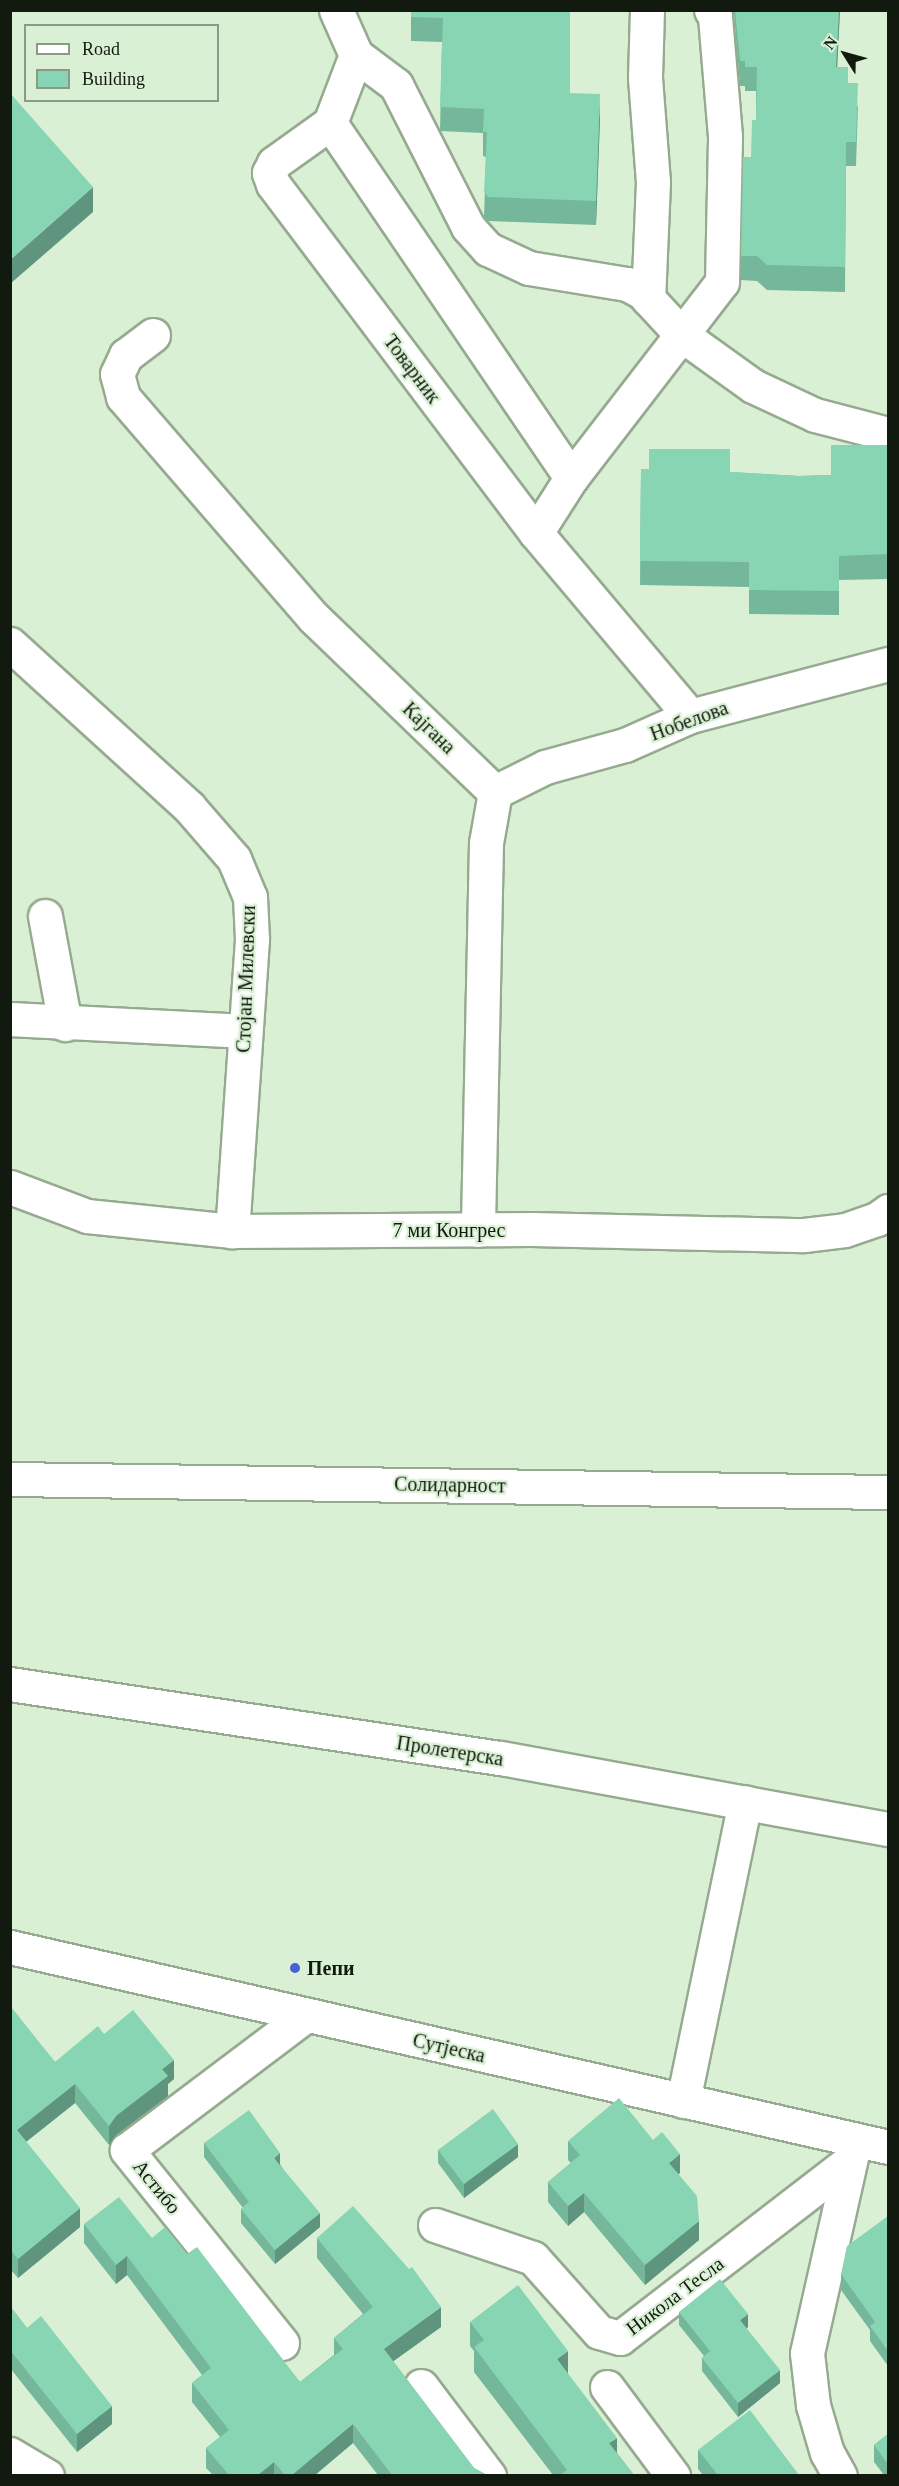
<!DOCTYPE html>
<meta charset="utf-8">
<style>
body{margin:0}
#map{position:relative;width:899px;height:2486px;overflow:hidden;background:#daf0d4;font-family:Georgia,serif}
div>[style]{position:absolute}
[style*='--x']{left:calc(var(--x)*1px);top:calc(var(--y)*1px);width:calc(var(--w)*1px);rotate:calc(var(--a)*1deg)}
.roads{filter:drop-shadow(2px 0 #96aa90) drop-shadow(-2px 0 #96aa90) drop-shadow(0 2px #96aa90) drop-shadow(0 -2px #96aa90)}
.minor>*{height:33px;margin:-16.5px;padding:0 16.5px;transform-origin:16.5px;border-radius:16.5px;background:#fff}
.major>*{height:33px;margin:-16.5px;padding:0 16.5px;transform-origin:16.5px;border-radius:16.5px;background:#fff}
.wall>*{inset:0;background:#75b79b}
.shaded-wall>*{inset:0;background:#5f957e}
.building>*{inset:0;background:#88d5b4}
.dots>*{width:16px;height:16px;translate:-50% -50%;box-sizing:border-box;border:3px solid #daf0d4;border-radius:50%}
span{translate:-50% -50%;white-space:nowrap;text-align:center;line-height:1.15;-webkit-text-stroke:4.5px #daf0d4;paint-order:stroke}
.street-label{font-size:20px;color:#121a10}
.poi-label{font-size:20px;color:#121a10;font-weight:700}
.left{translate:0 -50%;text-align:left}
.frame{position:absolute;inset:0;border:12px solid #121a10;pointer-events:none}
.legend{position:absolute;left:24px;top:24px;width:195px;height:78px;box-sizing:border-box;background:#daf0d4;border:2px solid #8a9a86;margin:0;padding:8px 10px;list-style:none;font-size:18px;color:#121a10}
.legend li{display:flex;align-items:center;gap:12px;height:30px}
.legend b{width:30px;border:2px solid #8a9a86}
.north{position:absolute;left:815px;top:24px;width:60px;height:60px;-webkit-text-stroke:4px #daf0d4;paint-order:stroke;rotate:307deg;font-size:16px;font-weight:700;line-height:24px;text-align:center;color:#121a10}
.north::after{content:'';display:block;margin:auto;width:21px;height:27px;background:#121a10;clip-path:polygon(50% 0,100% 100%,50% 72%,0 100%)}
</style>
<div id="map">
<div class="roads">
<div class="minor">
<div style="--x:336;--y:10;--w:49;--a:66"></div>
<div style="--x:356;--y:55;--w:73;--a:110.9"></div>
<div style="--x:330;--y:123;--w:69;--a:144.5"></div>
<div style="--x:274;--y:163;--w:11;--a:117"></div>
<div style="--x:269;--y:173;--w:12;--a:70"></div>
<div style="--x:273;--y:184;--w:437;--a:53"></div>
<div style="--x:536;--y:533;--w:239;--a:49.9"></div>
<div style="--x:647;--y:10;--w:68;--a:91.7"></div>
<div style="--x:645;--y:78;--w:104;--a:85.6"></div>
<div style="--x:653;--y:182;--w:117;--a:92.4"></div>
<div style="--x:356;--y:55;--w:50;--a:36.9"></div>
<div style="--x:396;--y:85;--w:159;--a:63.1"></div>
<div style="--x:468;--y:227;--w:30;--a:48"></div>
<div style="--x:488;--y:249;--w:45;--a:24.9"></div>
<div style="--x:529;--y:268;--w:99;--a:9.3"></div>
<div style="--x:627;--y:284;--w:17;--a:28"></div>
<div style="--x:642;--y:292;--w:59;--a:47.1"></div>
<div style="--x:682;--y:335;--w:87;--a:35.7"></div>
<div style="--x:753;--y:386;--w:68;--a:25.1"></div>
<div style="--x:815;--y:415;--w:75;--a:14.6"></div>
<div style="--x:330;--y:123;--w:429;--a:55.8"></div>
<div style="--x:153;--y:335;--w:34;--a:143"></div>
<div style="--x:126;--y:355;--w:21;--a:115"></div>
<div style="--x:117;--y:374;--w:24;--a:75"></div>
<div style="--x:123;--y:397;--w:292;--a:49.2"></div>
<div style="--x:314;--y:618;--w:251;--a:43.9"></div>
<div style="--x:495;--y:792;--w:52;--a:100"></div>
<div style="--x:486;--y:843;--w:387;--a:91.2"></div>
<div style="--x:536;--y:533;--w:65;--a:-57.5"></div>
<div style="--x:571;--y:478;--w:247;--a:-52.4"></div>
<div style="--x:722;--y:282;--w:146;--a:-88.8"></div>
<div style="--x:725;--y:136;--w:120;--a:-94.8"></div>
<div style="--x:715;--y:16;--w:7;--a:-124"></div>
<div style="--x:10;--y:644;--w:242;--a:42.3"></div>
<div style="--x:189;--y:807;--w:69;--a:49.1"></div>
<div style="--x:234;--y:859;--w:41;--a:67.2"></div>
<div style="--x:250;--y:897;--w:42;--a:87.3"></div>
<div style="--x:252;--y:939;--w:293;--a:93.9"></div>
<div style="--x:495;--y:792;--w:56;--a:-26.6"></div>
<div style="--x:545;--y:767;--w:83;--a:-15.4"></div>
<div style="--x:625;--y:745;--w:71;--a:-24"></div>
<div style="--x:690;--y:716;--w:205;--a:-14.7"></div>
<div style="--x:45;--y:916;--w:110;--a:79.5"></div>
<div style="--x:10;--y:1019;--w:235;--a:2.9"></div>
<div style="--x:10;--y:1187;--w:82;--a:20.6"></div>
<div style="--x:87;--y:1216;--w:146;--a:5.9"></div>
<div style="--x:232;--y:1231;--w:300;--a:-0.4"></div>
<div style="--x:532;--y:1229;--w:272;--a:1.3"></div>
<div style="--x:804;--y:1235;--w:41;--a:-7"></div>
<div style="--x:845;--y:1230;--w:34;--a:-19"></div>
<div style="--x:877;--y:1219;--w:14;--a:-36"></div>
<div style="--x:10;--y:1479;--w:878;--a:0.85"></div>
<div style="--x:10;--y:1684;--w:497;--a:8.6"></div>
<div style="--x:501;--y:1758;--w:393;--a:10.4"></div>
<div style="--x:10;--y:1947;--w:900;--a:12.83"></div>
<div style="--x:683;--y:2101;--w:305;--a:-78.3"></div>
<div style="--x:435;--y:2225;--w:103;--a:18.6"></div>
<div style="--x:533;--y:2258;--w:99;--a:48.3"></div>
<div style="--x:599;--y:2332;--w:22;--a:16"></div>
<div style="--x:620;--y:2338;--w:290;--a:-37.6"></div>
<div style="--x:282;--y:2343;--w:248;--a:-128.8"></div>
<div style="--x:127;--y:2150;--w:224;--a:-37"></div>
<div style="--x:421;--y:2386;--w:113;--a:52.9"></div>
<div style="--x:607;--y:2387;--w:111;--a:53.4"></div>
<div style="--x:840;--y:2476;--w:26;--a:-119"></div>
<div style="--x:827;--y:2453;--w:50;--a:-106.3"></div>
<div style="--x:813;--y:2405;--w:52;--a:-96.6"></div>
<div style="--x:807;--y:2353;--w:204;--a:-77.3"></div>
</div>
<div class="major">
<div style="--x:10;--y:2454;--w:43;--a:30.7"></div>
</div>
</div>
<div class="wall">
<div style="clip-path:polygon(411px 10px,570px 10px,570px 93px,600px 118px,596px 225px,488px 221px,484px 217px,486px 157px,483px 156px,483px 133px,440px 131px,442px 42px,411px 41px)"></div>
<div style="clip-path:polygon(732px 10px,840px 10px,837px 67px,848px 83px,858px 107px,856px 166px,846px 166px,845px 292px,767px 290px,757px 281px,741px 280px,741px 256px,756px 120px,756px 91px,745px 91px,745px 86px,740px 86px,734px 14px)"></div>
<div style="clip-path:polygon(888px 445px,888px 579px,839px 580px,839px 615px,749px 614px,749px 587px,640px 585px,641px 469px,730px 472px,799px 476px,831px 475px)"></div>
<div style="clip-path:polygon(10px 2009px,55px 2062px,104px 2034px,174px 2079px,168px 2084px,168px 2096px,116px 2135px,109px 2145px,75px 2103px,26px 2142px,80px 2227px,18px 2278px,10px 2269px)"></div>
<div style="clip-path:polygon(568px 2141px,680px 2173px,678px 2174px,699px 2240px,645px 2285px,584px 2212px,568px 2226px,548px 2202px,548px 2182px,571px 2163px,568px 2160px)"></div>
<div style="clip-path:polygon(204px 2143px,280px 2164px,320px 2227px,275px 2264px,241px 2223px,241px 2209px,243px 2208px,204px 2157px)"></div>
<div style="clip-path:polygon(438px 2150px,518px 2157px,464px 2198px,438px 2163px)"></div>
<div style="clip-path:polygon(888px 2216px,888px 2366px,870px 2341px,870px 2330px,841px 2290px,841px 2274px)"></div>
<div style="clip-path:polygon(84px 2224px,152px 2238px,187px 2254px,300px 2382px,334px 2355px,334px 2338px,363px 2314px,317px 2258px,317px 2238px,441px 2327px,393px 2361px,474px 2468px,487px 2475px,378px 2475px,353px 2443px,315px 2475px,213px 2475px,206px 2468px,206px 2448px,220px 2437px,192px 2402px,192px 2383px,202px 2375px,127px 2275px,116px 2284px,84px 2243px)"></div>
<div style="clip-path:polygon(10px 2306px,27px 2328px,112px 2424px,77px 2452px,10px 2368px)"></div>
<div style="clip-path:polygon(679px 2312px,748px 2327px,746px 2329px,780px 2383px,738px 2417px,702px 2371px,702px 2358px,704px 2356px,679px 2325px)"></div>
<div style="clip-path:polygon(470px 2322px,568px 2374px,617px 2453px,634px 2475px,553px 2475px,474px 2372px,474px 2351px,470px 2346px)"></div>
<div style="clip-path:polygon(888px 2434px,888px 2475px,884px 2475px,874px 2462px,874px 2445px)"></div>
<div style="clip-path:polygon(698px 2450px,799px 2475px,703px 2475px,698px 2469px)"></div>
</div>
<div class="shaded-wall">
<div style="clip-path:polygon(839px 10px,840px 10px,836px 91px,836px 67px)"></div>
<div style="clip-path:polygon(600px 94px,600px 118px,596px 225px,596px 201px)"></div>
<div style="clip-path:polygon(93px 187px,93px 212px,10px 284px,10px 260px)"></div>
<div style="clip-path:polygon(174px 2060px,174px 2079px,168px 2084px,168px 2096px,116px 2135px,109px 2145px,109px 2126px,116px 2116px,162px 2069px)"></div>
<div style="clip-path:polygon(75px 2084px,75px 2103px,17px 2149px,17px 2130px)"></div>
<div style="clip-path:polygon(518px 2144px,518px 2157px,464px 2198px,464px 2184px)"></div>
<div style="clip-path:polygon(280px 2153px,280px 2167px,274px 2158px)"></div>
<div style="clip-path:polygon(680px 2154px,680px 2173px,669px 2182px,669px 2163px)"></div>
<div style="clip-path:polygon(584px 2193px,584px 2212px,568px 2226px,568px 2206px)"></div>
<div style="clip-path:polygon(80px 2208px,80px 2227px,18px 2278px,18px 2259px)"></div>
<div style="clip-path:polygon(320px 2213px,320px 2227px,275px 2264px,275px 2250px)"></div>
<div style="clip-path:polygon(699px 2221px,699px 2240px,645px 2285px,645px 2265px)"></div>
<div style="clip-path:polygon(127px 2256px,127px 2275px,116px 2284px,116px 2265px)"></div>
<div style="clip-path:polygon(441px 2307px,441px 2327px,384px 2368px,384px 2349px)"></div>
<div style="clip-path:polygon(748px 2314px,748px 2327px,740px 2334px,740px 2320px)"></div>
<div style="clip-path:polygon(568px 2351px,568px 2375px,557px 2359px)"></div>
<div style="clip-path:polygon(780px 2370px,780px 2383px,738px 2417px,738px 2403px)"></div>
<div style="clip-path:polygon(112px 2406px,112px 2424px,77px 2452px,77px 2434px)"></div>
<div style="clip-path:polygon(353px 2424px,353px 2443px,315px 2475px,292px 2475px)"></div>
<div style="clip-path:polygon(617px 2438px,617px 2462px,609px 2443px)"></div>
<div style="clip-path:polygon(274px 2462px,274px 2475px,258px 2475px)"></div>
</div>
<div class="building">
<div style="clip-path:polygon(411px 10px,570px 10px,570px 93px,600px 94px,596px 201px,488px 197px,484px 192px,487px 132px,483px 132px,484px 109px,440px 107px,443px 18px,411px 17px)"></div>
<div style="clip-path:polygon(735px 10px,839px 10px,836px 67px,848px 67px,848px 83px,858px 83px,856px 142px,846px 142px,845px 267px,767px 265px,757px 256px,741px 256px,743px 157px,751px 157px,752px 120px,756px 120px,757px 67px,745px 67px,745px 61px,740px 61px)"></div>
<div style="clip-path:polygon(10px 93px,93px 187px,10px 260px)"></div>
<div style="clip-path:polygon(831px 445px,888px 445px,888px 554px,839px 556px,839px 591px,749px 590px,749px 562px,640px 561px,641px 469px,649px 469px,649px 449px,730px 449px,730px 472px,799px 476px,831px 475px)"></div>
<div style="clip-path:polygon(12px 2008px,55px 2062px,98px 2026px,104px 2034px,133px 2010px,174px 2060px,162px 2069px,168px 2076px,116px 2116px,109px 2126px,75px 2084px,17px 2130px,80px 2208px,18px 2259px,10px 2249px,10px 2009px)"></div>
<div style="clip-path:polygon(619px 2098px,653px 2140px,662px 2132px,680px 2154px,669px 2163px,697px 2196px,699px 2221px,645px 2265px,584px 2193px,568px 2206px,548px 2182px,580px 2155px,568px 2141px)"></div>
<div style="clip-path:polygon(493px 2109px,518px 2144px,464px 2184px,438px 2150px)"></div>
<div style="clip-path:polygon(249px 2110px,280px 2153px,274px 2158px,320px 2213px,275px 2250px,241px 2209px,249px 2202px,204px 2143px)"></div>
<div style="clip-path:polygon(119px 2197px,152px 2238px,165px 2227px,187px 2254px,197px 2247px,300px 2382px,343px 2349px,334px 2338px,373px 2307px,317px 2238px,353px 2206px,409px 2269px,412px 2267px,441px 2307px,384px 2349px,474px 2468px,487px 2475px,392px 2475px,353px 2424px,292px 2475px,285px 2475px,274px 2462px,258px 2475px,229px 2475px,206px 2448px,229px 2430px,192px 2383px,211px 2368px,127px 2256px,116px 2265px,84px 2224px)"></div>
<div style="clip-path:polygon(888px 2216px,888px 2351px,870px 2326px,875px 2322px,841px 2274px,847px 2246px)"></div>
<div style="clip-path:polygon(720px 2279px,748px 2314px,740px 2320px,780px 2370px,738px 2403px,702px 2358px,710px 2351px,679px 2312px)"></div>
<div style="clip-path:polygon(518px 2285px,568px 2351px,557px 2359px,617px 2438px,609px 2443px,634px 2475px,560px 2475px,567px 2470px,474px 2347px,484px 2340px,470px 2322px)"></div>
<div style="clip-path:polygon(10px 2306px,27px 2328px,41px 2316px,112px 2406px,77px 2434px,10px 2350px)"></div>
<div style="clip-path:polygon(750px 2410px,799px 2475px,718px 2475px,698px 2450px)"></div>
<div style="clip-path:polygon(888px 2434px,888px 2464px,874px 2445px)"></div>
</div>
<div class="dots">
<div style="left:295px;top:1968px;background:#4961d6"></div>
</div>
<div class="street-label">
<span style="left:412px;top:369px;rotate:53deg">Товарник</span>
<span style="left:689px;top:721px;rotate:-20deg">Нобелова</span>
<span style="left:429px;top:728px;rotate:44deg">Кајгана</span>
<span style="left:246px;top:979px;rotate:-88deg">Стојан Милевски</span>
<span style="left:449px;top:1230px">7 ми Конгрес</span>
<span style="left:450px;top:1485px;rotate:1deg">Солидарност</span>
<span style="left:450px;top:1751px;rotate:9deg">Пролетерска</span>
<span style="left:449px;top:2048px;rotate:13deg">Сутјеска</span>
<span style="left:157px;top:2187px;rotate:51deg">Астибо</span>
<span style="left:675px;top:2296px;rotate:-37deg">Никола Тесла</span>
</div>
<div class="poi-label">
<span class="left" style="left:307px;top:1968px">Пепи</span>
</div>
<div class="frame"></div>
<ul class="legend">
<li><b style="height:8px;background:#fff"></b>Road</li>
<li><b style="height:16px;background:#88d5b4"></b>Building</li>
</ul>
<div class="north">N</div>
</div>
